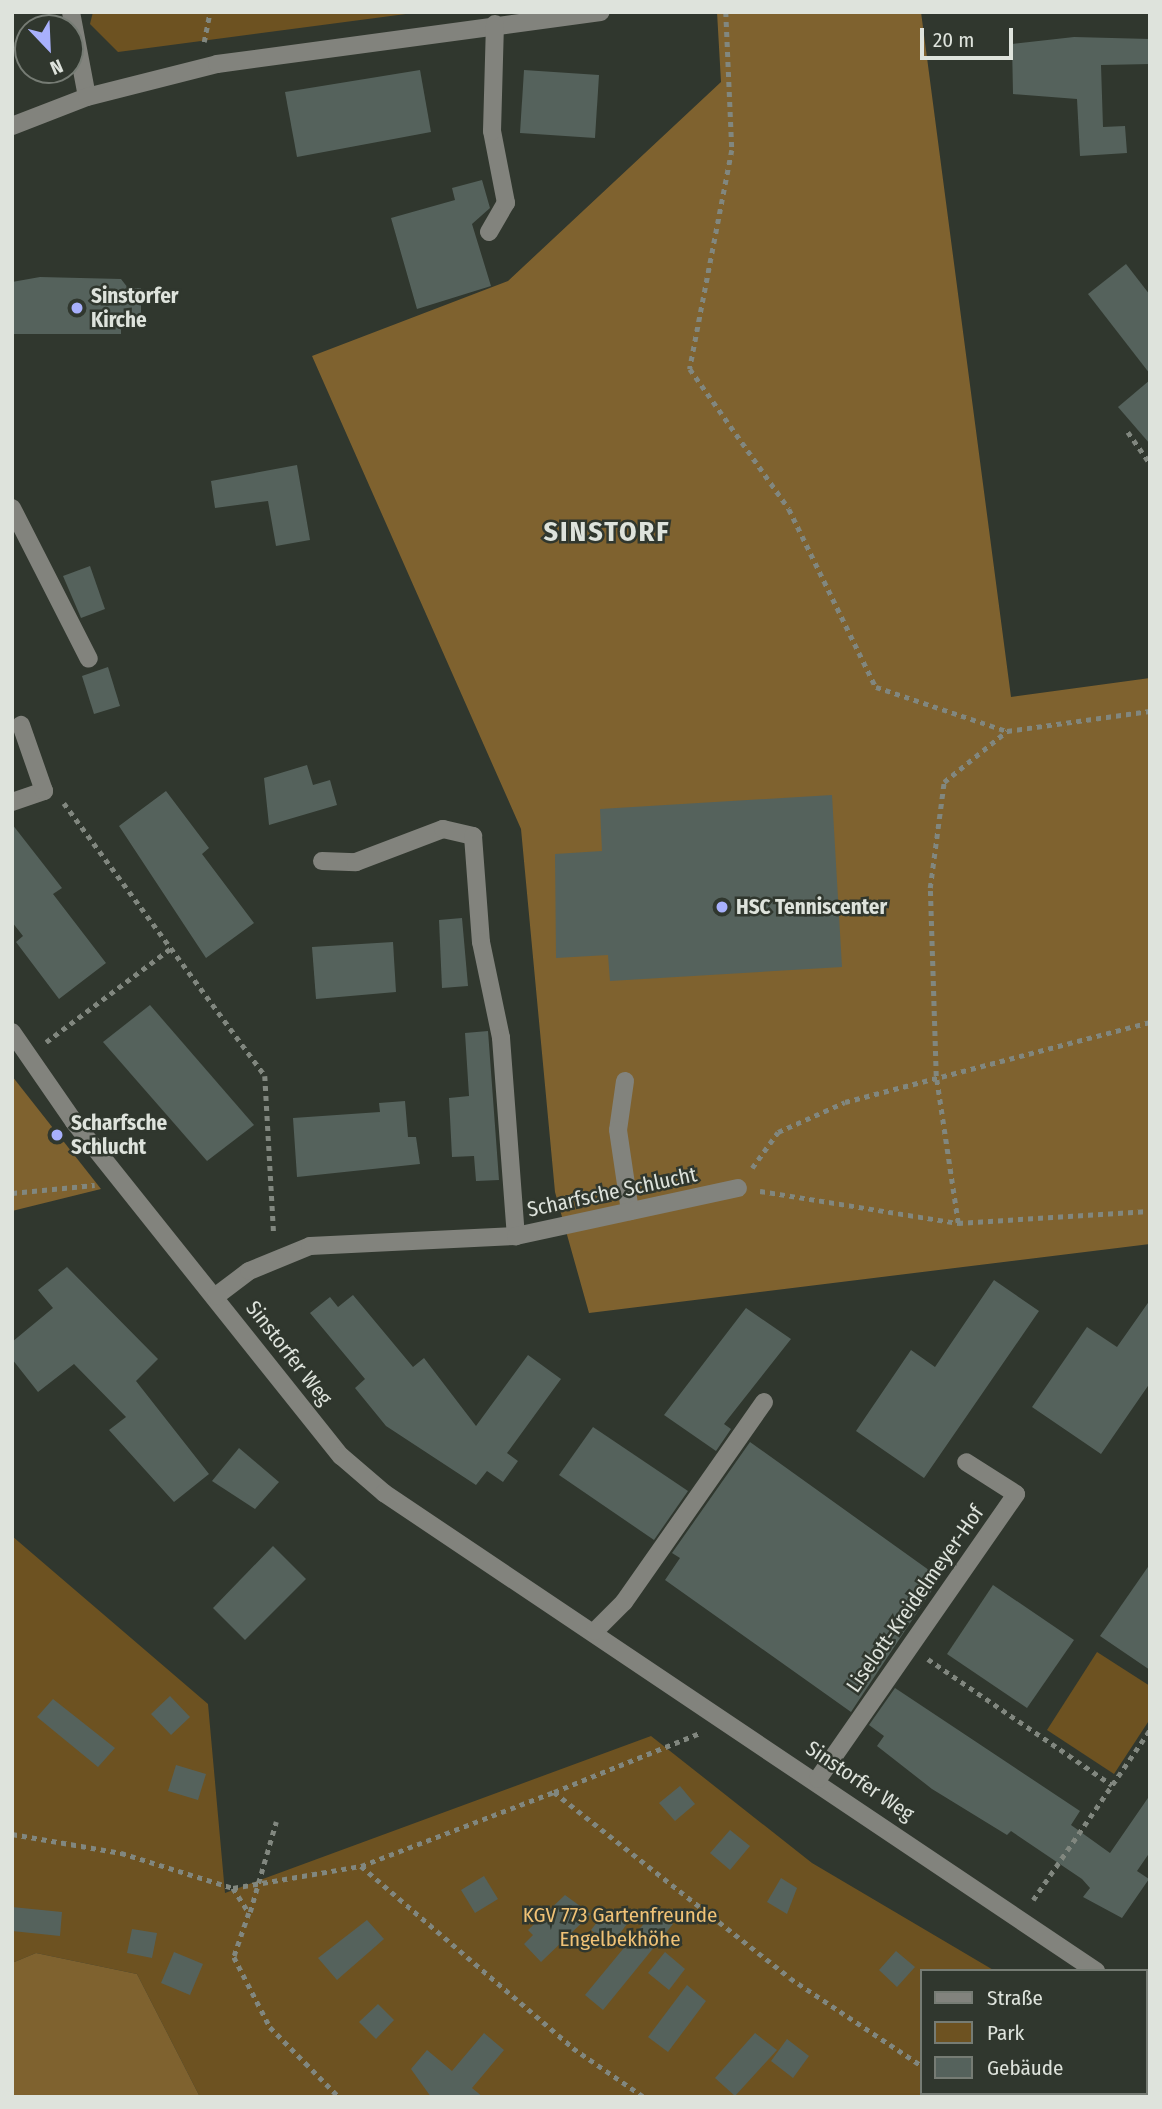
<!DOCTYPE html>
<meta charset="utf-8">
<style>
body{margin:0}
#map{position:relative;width:1162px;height:2109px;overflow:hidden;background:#30372e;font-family:"Fira Sans Condensed",sans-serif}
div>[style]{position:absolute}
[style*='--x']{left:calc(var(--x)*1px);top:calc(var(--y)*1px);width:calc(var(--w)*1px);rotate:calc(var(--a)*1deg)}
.green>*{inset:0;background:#6d5221}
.forest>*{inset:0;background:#7f622f}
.building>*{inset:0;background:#55625c}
.path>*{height:4.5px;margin-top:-2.25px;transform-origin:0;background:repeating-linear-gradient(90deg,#81877f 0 5px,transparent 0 10px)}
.minor>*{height:18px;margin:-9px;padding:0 9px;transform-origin:9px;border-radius:9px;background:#82837d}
.dots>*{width:19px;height:19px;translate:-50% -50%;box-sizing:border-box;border:4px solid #30372e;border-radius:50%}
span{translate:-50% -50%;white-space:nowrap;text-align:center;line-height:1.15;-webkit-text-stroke:5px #30372e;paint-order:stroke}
.poi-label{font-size:21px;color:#dee3dc;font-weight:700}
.left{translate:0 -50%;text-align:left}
.street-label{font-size:21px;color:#dee3dc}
.park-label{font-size:21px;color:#f0c276}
.district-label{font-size:28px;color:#dee3dc;font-weight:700;letter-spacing:2px}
.frame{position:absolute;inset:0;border:14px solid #dee3dc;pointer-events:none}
.legend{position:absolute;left:920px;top:1969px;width:228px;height:126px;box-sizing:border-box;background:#30372e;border:2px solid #767c74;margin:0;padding:9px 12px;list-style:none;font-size:21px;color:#dee3dc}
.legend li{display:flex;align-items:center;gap:14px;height:35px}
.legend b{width:35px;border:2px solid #767c74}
.north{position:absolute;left:14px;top:14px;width:70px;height:70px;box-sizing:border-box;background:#30372e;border:2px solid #767c74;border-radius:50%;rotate:157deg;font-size:19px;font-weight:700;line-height:28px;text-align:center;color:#dee3dc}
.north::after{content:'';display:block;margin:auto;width:24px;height:32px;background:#a8b0fc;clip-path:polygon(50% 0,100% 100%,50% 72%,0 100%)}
.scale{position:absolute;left:920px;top:28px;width:93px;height:32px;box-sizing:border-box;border:4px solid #dee3dc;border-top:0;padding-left:9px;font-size:21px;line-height:24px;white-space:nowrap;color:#dee3dc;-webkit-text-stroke:5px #30372e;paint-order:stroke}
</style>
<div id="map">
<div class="green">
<div style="clip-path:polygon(93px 12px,421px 12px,118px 52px,90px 24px)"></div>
<div style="clip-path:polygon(12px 1536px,208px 1704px,225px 1893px,651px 1736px,812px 1863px,995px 1971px,922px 1971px,922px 2093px,1040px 2097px,200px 2097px,137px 1974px,36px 1953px,12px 1963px)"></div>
<div style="clip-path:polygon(1097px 1652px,1150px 1686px,1150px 1719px,1114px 1774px,1047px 1730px)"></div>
</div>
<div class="forest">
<div style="clip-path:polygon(717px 12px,921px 12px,1011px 697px,1150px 678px,1150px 1244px,589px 1313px,555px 1192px,521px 829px,312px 356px,508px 281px,721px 82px)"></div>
<div style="clip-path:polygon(12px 1076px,101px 1189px,12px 1211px)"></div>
<div style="clip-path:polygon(36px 1953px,137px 1974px,200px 2097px,12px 2097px,12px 1963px)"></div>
</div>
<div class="building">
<div style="clip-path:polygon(1074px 37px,1150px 39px,1150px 64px,1101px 65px,1103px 127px,1125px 126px,1127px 153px,1080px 156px,1077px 99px,1013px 94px,1012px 44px)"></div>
<div style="clip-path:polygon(420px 70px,431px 132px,297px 157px,285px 92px)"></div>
<div style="clip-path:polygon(524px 70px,599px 75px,595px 138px,520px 133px)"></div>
<div style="clip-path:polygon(482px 180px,490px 208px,472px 224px,491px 286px,417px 309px,391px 218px,455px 200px,452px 188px)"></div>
<div style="clip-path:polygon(1126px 264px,1150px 295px,1150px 374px,1088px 294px)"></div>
<div style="clip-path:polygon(40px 277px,121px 279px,128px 288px,141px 288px,141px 328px,121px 328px,121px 334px,12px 334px,12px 282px)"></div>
<div style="clip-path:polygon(1150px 380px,1150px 444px,1118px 407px)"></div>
<div style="clip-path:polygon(297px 465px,310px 540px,276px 546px,268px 501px,215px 508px,211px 481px)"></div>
<div style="clip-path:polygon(90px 566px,105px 609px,81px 618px,63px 576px)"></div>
<div style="clip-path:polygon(108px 667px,120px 706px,94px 714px,82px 676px)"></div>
<div style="clip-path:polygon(307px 765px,313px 785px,330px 780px,337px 805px,269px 825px,264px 778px)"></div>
<div style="clip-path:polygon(166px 791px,209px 848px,202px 854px,254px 923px,206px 958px,119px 826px)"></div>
<div style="clip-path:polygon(832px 795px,842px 967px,610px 981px,608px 955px,556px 958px,555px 854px,602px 851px,600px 809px)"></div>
<div style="clip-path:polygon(12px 824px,62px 888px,53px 894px,106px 963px,59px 999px,16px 942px,23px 936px,12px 922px)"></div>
<div style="clip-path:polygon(462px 918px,468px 986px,442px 988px,439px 920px)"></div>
<div style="clip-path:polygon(393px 942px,396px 992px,316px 999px,312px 947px)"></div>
<div style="clip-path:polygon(150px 1005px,254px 1125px,207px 1161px,103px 1042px)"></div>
<div style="clip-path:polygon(488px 1031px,499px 1180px,476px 1181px,474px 1156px,452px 1157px,449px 1098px,469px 1096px,465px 1033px)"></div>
<div style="clip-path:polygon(405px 1101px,408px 1137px,416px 1137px,420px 1164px,297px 1177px,293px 1118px,380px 1112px,379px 1103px)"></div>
<div style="clip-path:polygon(67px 1267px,158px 1359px,136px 1381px,209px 1474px,174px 1502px,109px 1430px,126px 1417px,74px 1364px,38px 1392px,12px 1359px,12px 1342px,53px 1308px,38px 1290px)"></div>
<div style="clip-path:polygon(994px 1280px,1039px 1311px,924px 1478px,856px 1431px,911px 1350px,935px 1367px)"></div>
<div style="clip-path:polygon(353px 1295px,413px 1367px,424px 1358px,476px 1426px,528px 1355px,561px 1379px,507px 1453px,518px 1461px,503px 1482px,487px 1471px,476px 1485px,386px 1426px,355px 1388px,365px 1379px,310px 1313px,330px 1297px,338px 1307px)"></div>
<div style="clip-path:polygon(1150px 1300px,1150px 1383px,1101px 1454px,1032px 1407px,1087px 1327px,1117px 1347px)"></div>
<div style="clip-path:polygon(746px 1308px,791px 1339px,724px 1424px,731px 1429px,716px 1451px,664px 1415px)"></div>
<div style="clip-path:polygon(593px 1427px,688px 1491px,654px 1540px,559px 1475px)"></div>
<div style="clip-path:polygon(750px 1442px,940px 1578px,851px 1712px,665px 1580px,680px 1558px,672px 1553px)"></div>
<div style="clip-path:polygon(239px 1448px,279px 1482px,255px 1509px,212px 1481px)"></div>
<div style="clip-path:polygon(273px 1546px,306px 1579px,245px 1640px,213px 1608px)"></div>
<div style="clip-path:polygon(1150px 1564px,1150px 1670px,1100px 1636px)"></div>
<div style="clip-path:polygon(993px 1585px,1074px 1640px,1027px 1708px,947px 1654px)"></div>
<div style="clip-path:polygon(895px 1688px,1080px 1811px,1071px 1825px,1110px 1853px,1150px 1795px,1150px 1852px,1137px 1871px,1149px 1879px,1122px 1918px,1083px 1897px,1090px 1888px,1082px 1879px,1011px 1831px,1007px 1835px,932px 1789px,877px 1746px,884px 1736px,869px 1725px)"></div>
<div style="clip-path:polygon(170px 1696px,190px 1717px,171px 1735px,151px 1714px)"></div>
<div style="clip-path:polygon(53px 1699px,115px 1748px,98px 1767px,37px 1717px)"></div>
<div style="clip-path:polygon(176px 1765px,206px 1774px,198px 1800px,168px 1791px)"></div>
<div style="clip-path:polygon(680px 1786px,695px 1804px,675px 1821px,659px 1803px)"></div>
<div style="clip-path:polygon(730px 1830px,750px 1846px,730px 1870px,710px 1853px)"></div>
<div style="clip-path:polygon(484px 1876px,498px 1899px,475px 1913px,461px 1890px)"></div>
<div style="clip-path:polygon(781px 1878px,797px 1888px,787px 1914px,767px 1902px)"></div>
<div style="clip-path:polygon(565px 1895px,591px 1914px,541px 1962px,524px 1944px,533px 1935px,528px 1930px)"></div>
<div style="clip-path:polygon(12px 1907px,62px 1912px,60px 1936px,12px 1931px)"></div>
<div style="clip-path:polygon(607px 1909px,627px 1924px,611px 1945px,591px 1930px)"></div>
<div style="clip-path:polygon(656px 1909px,673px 1924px,603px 2010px,585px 1995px)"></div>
<div style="clip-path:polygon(367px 1920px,384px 1939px,337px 1980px,318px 1958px)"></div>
<div style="clip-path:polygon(132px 1929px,157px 1933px,152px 1958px,127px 1953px)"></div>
<div style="clip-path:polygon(896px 1951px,915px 1967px,897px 1987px,879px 1970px)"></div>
<div style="clip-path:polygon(174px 1952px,203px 1964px,190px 1995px,161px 1983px)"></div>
<div style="clip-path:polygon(665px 1952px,685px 1969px,669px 1990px,648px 1973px)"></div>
<div style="clip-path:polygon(687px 1985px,706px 2001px,668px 2052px,648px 2037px)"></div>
<div style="clip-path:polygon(378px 2004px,394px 2020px,376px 2039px,359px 2022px)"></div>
<div style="clip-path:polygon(484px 2033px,504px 2050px,472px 2088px,483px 2097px,431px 2097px,411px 2069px,427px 2050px,452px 2071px)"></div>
<div style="clip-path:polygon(755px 2033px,777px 2050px,735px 2096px,715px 2078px)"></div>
<div style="clip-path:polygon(787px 2039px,809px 2056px,793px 2078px,771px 2061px)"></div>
</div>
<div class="path">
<div style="--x:726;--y:12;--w:138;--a:87.5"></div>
<div style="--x:732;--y:150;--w:223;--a:100.9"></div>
<div style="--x:690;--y:369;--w:171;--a:54.7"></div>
<div style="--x:789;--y:509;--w:198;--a:64"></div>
<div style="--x:876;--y:687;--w:138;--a:18.6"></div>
<div style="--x:204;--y:42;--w:31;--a:-79"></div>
<div style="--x:1128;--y:432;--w:38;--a:55"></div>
<div style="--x:64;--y:803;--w:339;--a:53.6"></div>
<div style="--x:265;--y:1076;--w:159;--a:86.8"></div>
<div style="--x:46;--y:1042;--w:156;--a:-36.9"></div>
<div style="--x:752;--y:1168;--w:44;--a:-54.2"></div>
<div style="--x:778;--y:1132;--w:73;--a:-24.1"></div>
<div style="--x:845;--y:1102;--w:315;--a:-14.7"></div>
<div style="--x:760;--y:1191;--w:201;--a:9.2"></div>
<div style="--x:958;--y:1223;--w:192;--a:-3.6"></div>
<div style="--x:12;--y:1193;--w:83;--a:-5.5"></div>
<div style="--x:958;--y:1223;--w:149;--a:-98.5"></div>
<div style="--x:936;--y:1076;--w:188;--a:-91.8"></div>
<div style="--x:930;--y:888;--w:107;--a:-82.5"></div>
<div style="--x:944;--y:782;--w:81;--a:-39"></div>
<div style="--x:1007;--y:731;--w:144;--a:-8"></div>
<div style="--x:928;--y:1659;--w:223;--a:34.4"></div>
<div style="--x:554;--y:1792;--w:157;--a:-22"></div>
<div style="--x:12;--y:1834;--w:111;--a:9.9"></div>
<div style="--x:121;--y:1853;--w:117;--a:17.4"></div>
<div style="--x:233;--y:1888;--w:130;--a:-9.8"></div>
<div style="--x:361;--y:1866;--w:207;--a:-21"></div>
<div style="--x:554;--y:1792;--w:300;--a:38.2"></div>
<div style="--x:790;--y:1978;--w:159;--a:33.7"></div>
<div style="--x:361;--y:1866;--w:279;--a:40.6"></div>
<div style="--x:573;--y:2048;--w:86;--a:34.6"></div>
<div style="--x:233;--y:1888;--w:30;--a:57"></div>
<div style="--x:249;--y:1913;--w:46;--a:108.8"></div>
<div style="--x:234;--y:1957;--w:79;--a:62.8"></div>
<div style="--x:270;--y:2027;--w:98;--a:45.4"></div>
<div style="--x:1033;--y:1900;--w:206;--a:-55.5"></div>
<div style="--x:250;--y:1912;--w:94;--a:-73.9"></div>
<div style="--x:963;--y:2093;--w:7;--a:34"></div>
<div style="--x:997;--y:2097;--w:6;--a:-45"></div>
</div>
<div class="minor">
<div style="--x:71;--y:12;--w:86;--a:79.3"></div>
<div style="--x:12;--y:126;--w:80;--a:-21.1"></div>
<div style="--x:87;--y:97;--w:134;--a:-14.2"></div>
<div style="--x:217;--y:64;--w:387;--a:-7.7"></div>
<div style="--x:489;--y:232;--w:34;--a:-60"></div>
<div style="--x:506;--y:203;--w:73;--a:-101"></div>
<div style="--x:492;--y:131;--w:107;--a:-88.4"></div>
<div style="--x:12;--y:508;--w:169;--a:63"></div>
<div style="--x:12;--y:802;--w:34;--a:-19"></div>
<div style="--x:44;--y:791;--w:70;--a:-109.2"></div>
<div style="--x:322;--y:861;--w:34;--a:2"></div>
<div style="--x:356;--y:862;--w:93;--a:-20.8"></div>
<div style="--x:443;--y:829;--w:31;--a:13"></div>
<div style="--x:473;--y:836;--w:106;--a:85.7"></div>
<div style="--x:481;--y:942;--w:98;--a:78.2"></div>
<div style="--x:501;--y:1038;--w:199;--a:85.7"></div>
<div style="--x:12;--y:1032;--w:109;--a:55.4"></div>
<div style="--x:74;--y:1122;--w:428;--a:51.4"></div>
<div style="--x:341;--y:1456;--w:57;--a:40.7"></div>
<div style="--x:384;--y:1493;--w:858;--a:33.88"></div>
<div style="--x:625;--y:1081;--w:49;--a:98.1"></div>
<div style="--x:618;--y:1130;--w:82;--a:81.6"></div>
<div style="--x:216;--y:1296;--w:41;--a:-37.1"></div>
<div style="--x:249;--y:1271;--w:66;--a:-22.3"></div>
<div style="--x:310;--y:1246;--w:206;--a:-2.8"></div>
<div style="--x:516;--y:1236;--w:227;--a:-12.2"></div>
<div style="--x:595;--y:1631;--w:41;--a:-45"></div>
<div style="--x:624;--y:1602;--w:244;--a:-55"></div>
<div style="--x:818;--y:1779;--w:347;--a:-55.2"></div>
<div style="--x:1016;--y:1494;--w:59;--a:-147.4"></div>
<div style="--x:1146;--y:2002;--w:4;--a:27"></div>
</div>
<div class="dots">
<div style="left:77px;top:308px;background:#a8b0fc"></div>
<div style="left:722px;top:907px;background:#a8b0fc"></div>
<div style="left:57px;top:1135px;background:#a8b0fc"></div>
</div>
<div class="poi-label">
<span class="left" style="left:91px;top:308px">Sinstorfer<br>Kirche</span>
<span class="left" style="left:736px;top:907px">HSC Tenniscenter</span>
<span class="left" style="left:71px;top:1135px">Scharfsche<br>Schlucht</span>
</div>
<div class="street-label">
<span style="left:612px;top:1192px;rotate:-12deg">Scharfsche Schlucht</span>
<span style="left:289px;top:1353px;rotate:52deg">Sinstorfer Weg</span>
<span style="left:915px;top:1599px;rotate:-55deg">Liselott-Kreidelmeyer-Hof</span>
<span style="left:860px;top:1781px;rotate:34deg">Sinstorfer Weg</span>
</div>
<div class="park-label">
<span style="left:620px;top:1927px">KGV 773 Gartenfreunde<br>Engelbekhöhe</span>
</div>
<div class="district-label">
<span style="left:607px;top:532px">SINSTORF</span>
</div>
<div class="frame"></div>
<ul class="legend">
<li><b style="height:9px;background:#82837d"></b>Straße</li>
<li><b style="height:19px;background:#6d5221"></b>Park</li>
<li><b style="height:19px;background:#55625c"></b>Gebäude</li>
</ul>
<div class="north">N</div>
<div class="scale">20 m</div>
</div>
